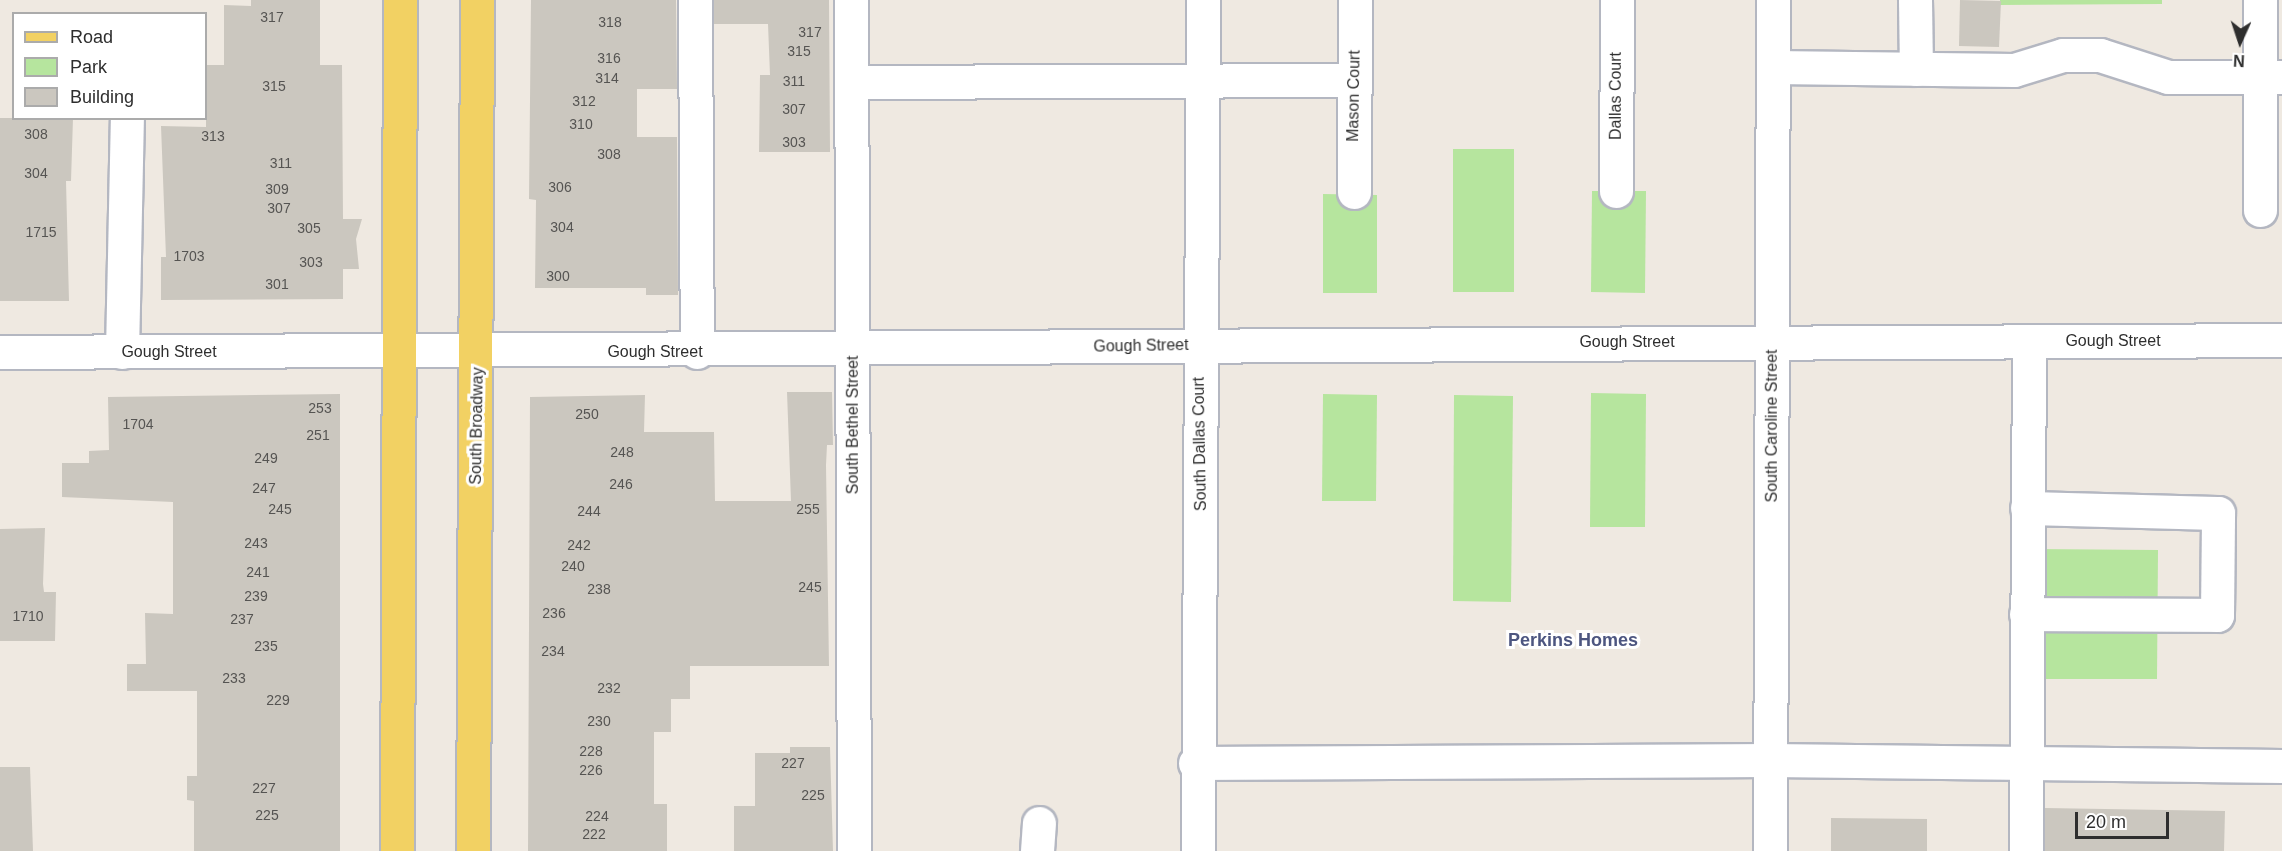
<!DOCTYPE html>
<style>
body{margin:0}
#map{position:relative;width:2282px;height:851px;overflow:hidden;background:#efe9e1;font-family:Helvetica,sans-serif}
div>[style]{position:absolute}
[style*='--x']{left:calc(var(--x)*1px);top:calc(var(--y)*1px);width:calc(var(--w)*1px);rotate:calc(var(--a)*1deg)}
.green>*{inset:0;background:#b6e59e}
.building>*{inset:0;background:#cbc7bf}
.roads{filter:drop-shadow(2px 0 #b4b7c1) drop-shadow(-2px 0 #b4b7c1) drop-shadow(0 2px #b4b7c1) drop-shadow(0 -2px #b4b7c1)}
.minor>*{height:33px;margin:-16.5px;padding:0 16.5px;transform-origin:16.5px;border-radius:16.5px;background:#fff}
.major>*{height:33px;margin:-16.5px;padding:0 16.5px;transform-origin:16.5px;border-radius:16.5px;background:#f2d163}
span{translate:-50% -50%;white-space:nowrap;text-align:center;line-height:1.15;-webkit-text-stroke:6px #fff;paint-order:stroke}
.number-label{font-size:14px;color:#555452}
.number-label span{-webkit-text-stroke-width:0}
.street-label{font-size:16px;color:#2e2e2e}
.neighbourhood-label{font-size:18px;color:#4d5680;font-weight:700}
.legend{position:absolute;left:12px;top:12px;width:195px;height:108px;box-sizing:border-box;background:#fff;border:2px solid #ababab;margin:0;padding:8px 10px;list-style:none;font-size:18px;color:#2e2e2e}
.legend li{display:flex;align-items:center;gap:12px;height:30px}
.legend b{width:30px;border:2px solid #ababab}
.north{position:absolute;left:2210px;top:12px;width:60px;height:60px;-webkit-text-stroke:4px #fff;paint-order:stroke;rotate:183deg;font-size:16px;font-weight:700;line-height:24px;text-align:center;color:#2e2e2e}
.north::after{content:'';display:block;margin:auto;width:21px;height:27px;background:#2e2e2e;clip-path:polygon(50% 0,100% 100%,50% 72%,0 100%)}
.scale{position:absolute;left:2075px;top:812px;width:94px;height:27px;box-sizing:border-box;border:3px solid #2e2e2e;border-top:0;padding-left:8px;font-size:18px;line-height:21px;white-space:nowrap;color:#2e2e2e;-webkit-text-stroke:4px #fff;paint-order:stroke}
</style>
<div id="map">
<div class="green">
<div style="clip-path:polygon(2000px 0,2162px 0,2162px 4px,2000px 5px)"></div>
<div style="clip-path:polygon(1453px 149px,1514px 149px,1514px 292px,1453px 292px)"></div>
<div style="clip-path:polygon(1592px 191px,1646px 191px,1645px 293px,1591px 292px)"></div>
<div style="clip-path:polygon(1323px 194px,1377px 195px,1377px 293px,1323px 293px)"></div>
<div style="clip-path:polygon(1591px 393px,1646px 394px,1645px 527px,1590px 527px)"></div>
<div style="clip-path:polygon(1323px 394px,1377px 395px,1376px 501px,1322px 501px)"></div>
<div style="clip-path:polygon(1454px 395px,1513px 396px,1511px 602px,1453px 601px)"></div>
<div style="clip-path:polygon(2021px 549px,2158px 550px,2157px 679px,2021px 679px)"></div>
</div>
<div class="building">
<div style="clip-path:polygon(251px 0,320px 0,320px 65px,342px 65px,343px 219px,362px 219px,356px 239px,359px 269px,343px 269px,343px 299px,161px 300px,161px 257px,166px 257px,161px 126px,206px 127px,206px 65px,224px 65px,224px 5px,251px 6px)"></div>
<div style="clip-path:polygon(531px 0,676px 0,677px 89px,637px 89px,637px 137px,677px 137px,678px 295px,646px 295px,646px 288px,535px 288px,536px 200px,529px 199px)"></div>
<div style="clip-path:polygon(714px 0,829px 0,830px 152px,759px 152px,760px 75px,770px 75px,768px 24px,714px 24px)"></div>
<div style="clip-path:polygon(1960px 0,2001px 1px,1999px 47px,1959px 46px)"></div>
<div style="clip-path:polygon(0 118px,73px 118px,71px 181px,66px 181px,69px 301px,0 301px)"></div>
<div style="clip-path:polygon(787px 392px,832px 392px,833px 445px,827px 445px,826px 465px,829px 666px,690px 666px,690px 699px,671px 699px,671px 732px,654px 732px,654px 804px,667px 804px,667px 851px,528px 851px,530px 397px,645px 395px,644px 432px,714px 432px,715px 501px,791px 501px)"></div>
<div style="clip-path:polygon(340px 394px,340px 851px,194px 851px,194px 801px,187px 800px,187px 776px,197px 776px,197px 691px,127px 691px,127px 664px,146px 664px,145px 613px,173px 614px,173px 502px,62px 497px,62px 463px,89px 463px,89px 451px,109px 450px,108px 397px)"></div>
<div style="clip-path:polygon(45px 528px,43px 584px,44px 592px,56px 592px,55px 641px,0 641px,0 529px)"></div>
<div style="clip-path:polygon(790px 747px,830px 747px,833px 851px,734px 851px,734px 806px,755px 806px,755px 753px,790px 753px)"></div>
<div style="clip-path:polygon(0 767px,30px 767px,33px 851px,0 851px)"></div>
<div style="clip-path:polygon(2045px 808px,2225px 811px,2224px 851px,2045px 851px)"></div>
<div style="clip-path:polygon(1831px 818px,1927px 819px,1927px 851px,1831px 851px)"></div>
</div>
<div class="roads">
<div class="minor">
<div style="--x:695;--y:0;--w:352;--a:89.7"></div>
<div style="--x:851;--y:0;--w:851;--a:89.8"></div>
<div style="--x:1915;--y:0;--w:69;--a:89.2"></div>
<div style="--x:2260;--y:0;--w:210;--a:90"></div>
<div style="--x:1773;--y:67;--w:241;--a:0.7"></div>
<div style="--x:2014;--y:70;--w:51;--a:-17"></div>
<div style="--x:2063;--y:55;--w:37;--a:0"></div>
<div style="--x:2100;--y:55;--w:71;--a:17.9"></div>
<div style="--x:2168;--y:77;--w:114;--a:0"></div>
<div style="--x:852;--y:82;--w:503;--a:-0.23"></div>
<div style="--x:1616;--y:191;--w:191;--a:-89.7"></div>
<div style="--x:1354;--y:192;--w:192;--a:-89.7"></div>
<div style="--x:0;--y:352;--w:2282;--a:-0.3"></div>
<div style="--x:122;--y:352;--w:234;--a:-88.8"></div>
<div style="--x:2026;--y:614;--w:191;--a:0.3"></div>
<div style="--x:2217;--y:615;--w:102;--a:-89.4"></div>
<div style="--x:2218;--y:513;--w:191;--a:-178.5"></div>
<div style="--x:1195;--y:763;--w:575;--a:-0.3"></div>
<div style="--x:1770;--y:760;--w:512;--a:0.67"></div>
<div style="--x:1037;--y:851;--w:28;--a:-86"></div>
<div style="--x:1198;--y:851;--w:851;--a:-89.66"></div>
<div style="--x:1770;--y:851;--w:851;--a:-89.8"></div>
<div style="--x:2026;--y:851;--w:510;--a:-89.66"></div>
</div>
<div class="major">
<div style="--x:397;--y:851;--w:851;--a:-89.8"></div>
<div style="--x:473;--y:851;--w:851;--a:-89.73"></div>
</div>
</div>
<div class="number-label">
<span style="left:272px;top:17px">317</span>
<span style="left:610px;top:22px">318</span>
<span style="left:810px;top:32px">317</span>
<span style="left:799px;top:51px">315</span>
<span style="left:609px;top:58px">316</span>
<span style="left:607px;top:78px">314</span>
<span style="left:794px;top:81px">311</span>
<span style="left:274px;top:86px">315</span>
<span style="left:584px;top:101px">312</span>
<span style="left:794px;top:109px">307</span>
<span style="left:581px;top:124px">310</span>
<span style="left:36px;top:134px">308</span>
<span style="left:213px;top:136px">313</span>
<span style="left:794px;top:142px">303</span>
<span style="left:609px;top:154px">308</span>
<span style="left:281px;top:163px">311</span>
<span style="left:36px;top:173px">304</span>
<span style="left:560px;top:187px">306</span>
<span style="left:277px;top:189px">309</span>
<span style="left:279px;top:208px">307</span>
<span style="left:562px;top:227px">304</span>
<span style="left:309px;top:228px">305</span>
<span style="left:41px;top:232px">1715</span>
<span style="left:189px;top:256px">1703</span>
<span style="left:311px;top:262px">303</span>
<span style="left:558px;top:276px">300</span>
<span style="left:277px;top:284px">301</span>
<span style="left:320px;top:408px">253</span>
<span style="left:587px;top:414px">250</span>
<span style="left:138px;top:424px">1704</span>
<span style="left:318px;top:435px">251</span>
<span style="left:622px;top:452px">248</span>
<span style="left:266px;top:458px">249</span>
<span style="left:621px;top:484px">246</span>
<span style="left:264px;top:488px">247</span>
<span style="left:280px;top:509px">245</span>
<span style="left:808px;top:509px">255</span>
<span style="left:589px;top:511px">244</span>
<span style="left:256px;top:543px">243</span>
<span style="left:579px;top:545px">242</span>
<span style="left:573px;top:566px">240</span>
<span style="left:258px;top:572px">241</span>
<span style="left:810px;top:587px">245</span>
<span style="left:599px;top:589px">238</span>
<span style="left:256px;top:596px">239</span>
<span style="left:554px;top:613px">236</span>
<span style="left:28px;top:616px">1710</span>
<span style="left:242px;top:619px">237</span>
<span style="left:266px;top:646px">235</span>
<span style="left:553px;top:651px">234</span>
<span style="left:234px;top:678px">233</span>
<span style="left:609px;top:688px">232</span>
<span style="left:278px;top:700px">229</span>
<span style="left:599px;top:721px">230</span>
<span style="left:591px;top:751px">228</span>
<span style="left:793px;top:763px">227</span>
<span style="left:591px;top:770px">226</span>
<span style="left:264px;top:788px">227</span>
<span style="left:813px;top:795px">225</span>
<span style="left:267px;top:815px">225</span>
<span style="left:597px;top:816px">224</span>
<span style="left:594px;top:834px">222</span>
</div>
<div class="street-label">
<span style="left:1354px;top:96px;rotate:-89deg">Mason Court</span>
<span style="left:1616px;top:96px;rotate:-90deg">Dallas Court</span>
<span style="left:2113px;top:341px">Gough Street</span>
<span style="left:1627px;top:342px">Gough Street</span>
<span style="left:1141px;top:346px;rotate:-1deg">Gough Street</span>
<span style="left:169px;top:352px">Gough Street</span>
<span style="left:655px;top:352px">Gough Street</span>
<span style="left:853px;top:425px;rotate:-90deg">South Bethel Street</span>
<span style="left:477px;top:426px;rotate:-89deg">South Broadway</span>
<span style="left:1772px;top:426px;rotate:-90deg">South Caroline Street</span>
<span style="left:1200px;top:444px;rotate:-91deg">South Dallas Court</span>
</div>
<div class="neighbourhood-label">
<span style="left:1573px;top:640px">Perkins Homes</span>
</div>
<ul class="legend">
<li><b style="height:8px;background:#f2d163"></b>Road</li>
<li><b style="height:16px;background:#b6e59e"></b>Park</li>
<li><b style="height:16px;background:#cbc7bf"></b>Building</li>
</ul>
<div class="north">N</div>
<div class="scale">20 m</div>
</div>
